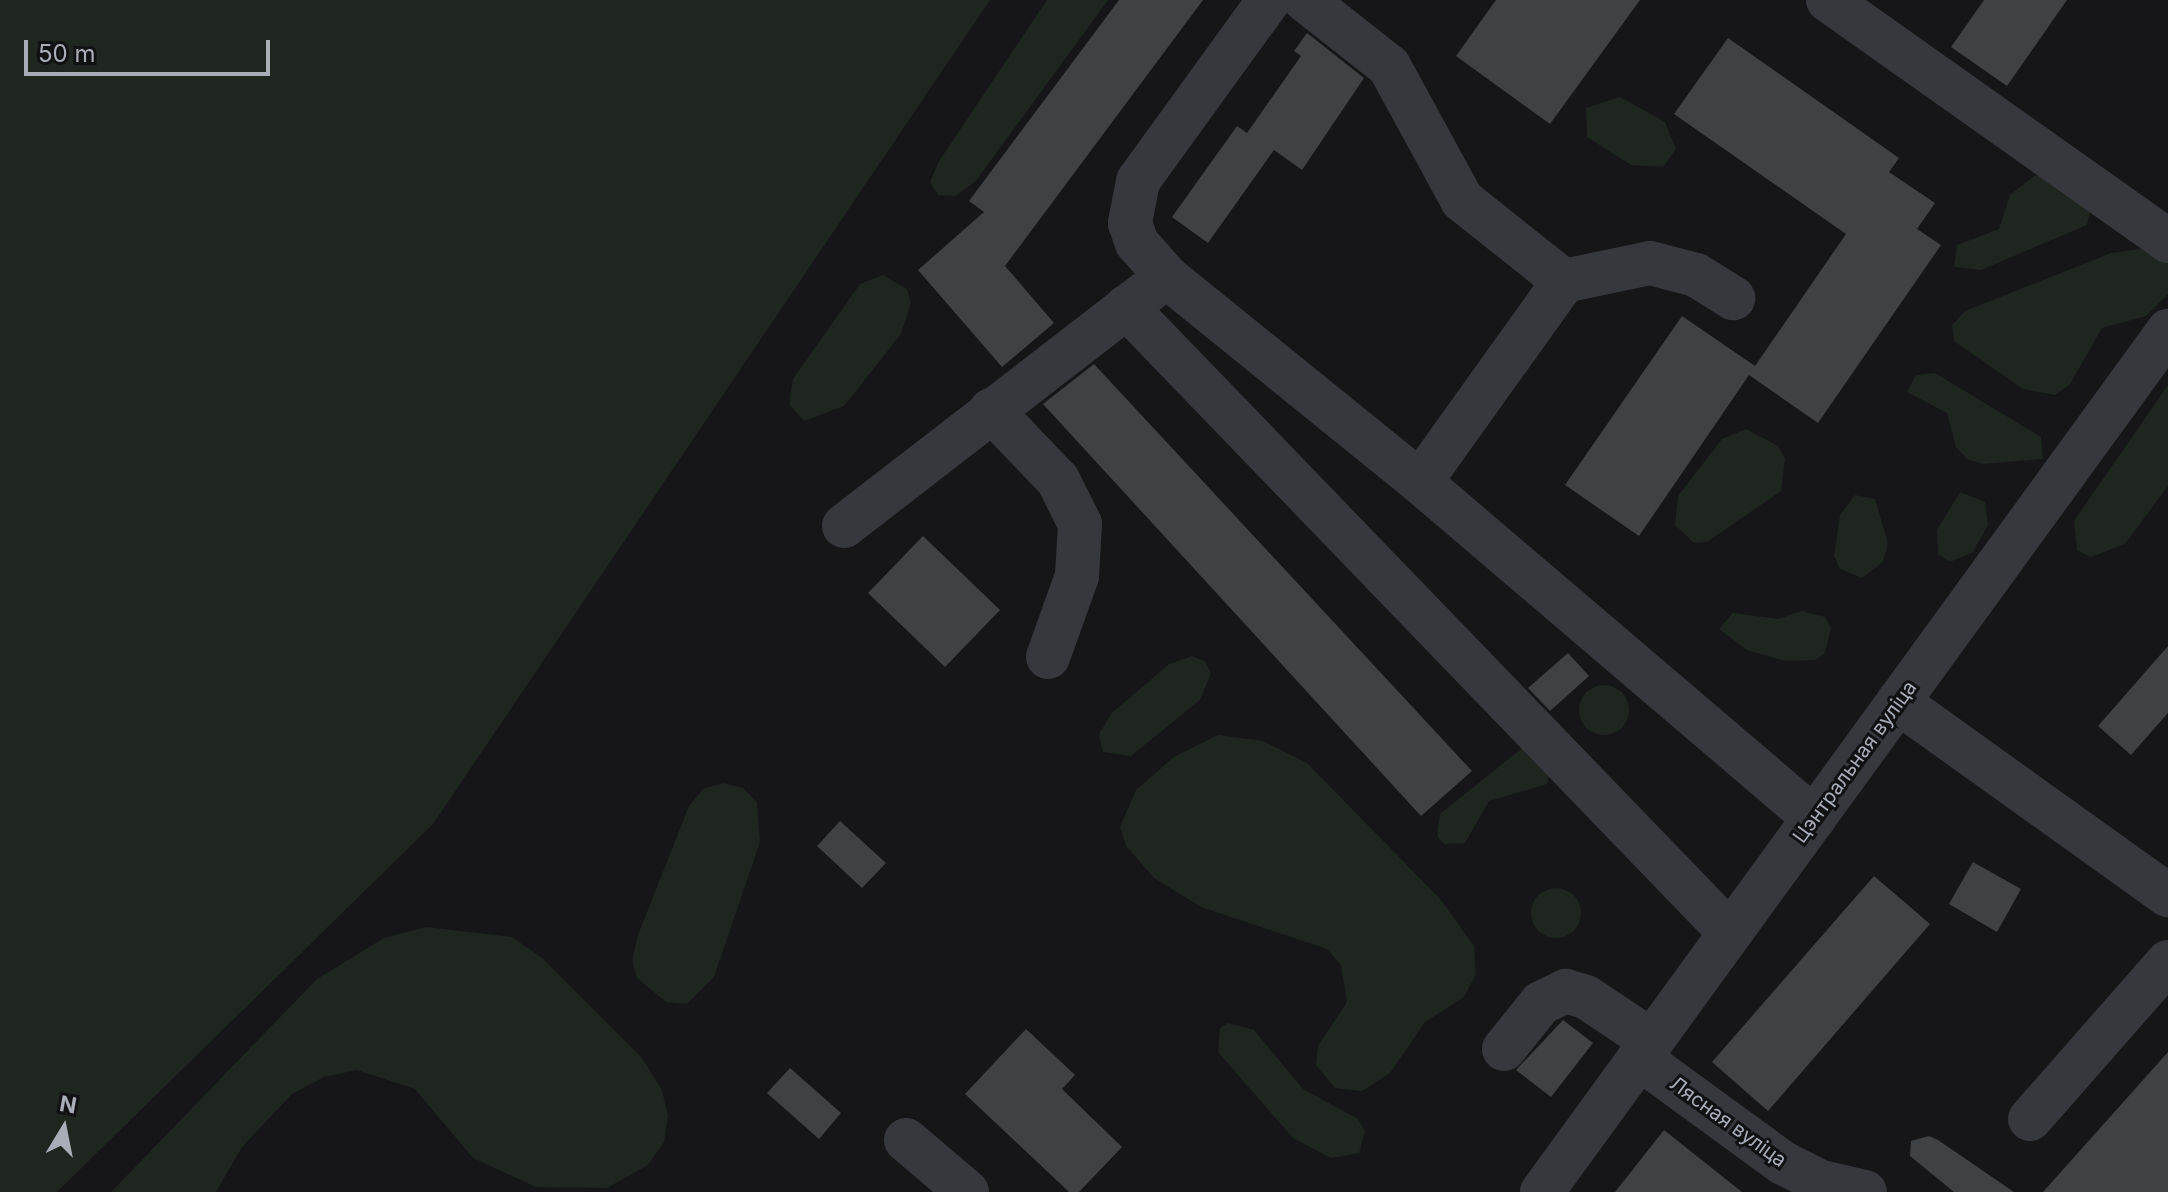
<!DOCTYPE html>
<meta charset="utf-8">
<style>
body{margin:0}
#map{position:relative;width:2168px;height:1192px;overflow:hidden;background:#161618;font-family:Inter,sans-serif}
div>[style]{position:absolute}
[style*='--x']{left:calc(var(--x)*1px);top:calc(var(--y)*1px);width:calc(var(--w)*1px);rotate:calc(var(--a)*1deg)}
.green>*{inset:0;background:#1e261f}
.round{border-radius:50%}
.building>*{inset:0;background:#404145}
.minor>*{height:44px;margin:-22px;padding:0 22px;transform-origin:22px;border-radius:22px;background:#37383d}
span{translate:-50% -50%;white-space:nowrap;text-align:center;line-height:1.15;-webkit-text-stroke:6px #111113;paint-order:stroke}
.street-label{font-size:20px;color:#a8adb8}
.north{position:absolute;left:24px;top:1088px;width:80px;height:80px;-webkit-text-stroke:6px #111113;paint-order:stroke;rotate:10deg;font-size:22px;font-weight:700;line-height:32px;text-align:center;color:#a8adb8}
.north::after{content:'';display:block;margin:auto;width:28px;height:36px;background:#a8adb8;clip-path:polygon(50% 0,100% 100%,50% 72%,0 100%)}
.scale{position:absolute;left:24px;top:40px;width:246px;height:36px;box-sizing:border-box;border:4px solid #a8adb8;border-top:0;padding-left:10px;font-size:24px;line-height:28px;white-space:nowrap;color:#a8adb8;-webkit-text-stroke:6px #111113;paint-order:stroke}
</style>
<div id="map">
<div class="green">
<div style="clip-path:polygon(0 0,990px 0,433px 824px,57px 1192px,0 1192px)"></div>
<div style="clip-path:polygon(1047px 0,1108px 0,975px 182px,955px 196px,938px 195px,930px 182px,939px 161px)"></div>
<div style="clip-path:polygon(1620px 97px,1665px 122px,1676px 149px,1663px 167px,1631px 165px,1587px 137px,1586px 108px)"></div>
<div style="clip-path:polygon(2034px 176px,2046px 176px,2091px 207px,2087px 225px,1981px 270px,1954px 267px,1957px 245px,1999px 229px,2010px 195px)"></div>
<div style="clip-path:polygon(2146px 248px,2168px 261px,2168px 294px,2146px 316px,2102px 328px,2070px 384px,2055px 395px,2023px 389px,1954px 341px,1952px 325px,1965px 311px,2111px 253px)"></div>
<div style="clip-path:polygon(883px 275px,907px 289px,911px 303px,901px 334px,844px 406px,804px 421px,789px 404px,793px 379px,860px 284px)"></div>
<div style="clip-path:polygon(1935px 373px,2041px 437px,2043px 459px,1983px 464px,1967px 459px,1956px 447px,1947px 413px,1907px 392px,1916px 375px)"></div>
<div style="clip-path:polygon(2168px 385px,2168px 486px,2125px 544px,2091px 557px,2077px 550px,2074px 521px)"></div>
<div style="clip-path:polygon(1746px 429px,1778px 446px,1785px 459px,1781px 491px,1707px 542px,1694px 543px,1675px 525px,1678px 496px,1722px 439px)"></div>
<div style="clip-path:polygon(1960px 492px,1985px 502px,1988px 525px,1973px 552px,1950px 562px,1938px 554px,1937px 530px)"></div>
<div style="clip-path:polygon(1855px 495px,1875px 499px,1888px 543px,1883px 562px,1862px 578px,1840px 569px,1834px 556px,1840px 515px)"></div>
<div style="clip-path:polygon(1802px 611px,1825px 617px,1831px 628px,1825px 653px,1815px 660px,1785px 661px,1747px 650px,1719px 629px,1733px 613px,1778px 619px)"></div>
<div style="clip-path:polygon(1192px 656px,1205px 661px,1211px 673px,1200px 700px,1131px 756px,1103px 752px,1099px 734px,1112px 713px,1169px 664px)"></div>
<div class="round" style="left:1579px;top:685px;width:50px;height:50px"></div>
<div style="clip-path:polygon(1218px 735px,1263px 741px,1307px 763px,1441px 900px,1474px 946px,1476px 974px,1464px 997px,1425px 1022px,1390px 1073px,1362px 1091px,1335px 1088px,1316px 1065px,1318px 1046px,1347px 1002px,1341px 965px,1327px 949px,1201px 907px,1154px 878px,1126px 846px,1120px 827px,1136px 790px,1174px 757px)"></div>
<div style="clip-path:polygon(1521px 749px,1530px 749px,1549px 774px,1547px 784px,1489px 801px,1465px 843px,1444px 844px,1437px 836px,1440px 814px)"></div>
<div style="clip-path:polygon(723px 783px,743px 788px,757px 802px,760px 842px,714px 977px,687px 1004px,666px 1002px,637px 978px,632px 960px,638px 935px,689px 806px,703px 789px)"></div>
<div class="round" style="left:1531px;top:888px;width:50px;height:50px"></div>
<div style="clip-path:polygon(426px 927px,512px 937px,542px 958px,642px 1058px,662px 1090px,668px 1116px,664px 1142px,648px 1165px,607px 1188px,536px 1187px,473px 1158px,415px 1089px,357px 1070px,324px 1077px,292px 1094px,242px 1147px,216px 1192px,111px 1192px,317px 979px,384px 938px)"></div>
<div style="clip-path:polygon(1228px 1023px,1254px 1030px,1303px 1089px,1358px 1119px,1365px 1131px,1359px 1153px,1331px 1158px,1293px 1138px,1218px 1052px,1220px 1028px)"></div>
</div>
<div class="building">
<div style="clip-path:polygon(1119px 0,1203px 0,1005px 266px,1054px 323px,1002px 367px,918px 270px,984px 212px,969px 201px)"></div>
<div style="clip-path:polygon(1496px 0,1640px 0,1550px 124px,1456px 56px)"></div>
<div style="clip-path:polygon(1984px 0,2067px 0,2007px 86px,1951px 47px)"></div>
<div style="clip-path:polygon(1307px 33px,1364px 78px,1302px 170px,1274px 150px,1208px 243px,1172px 217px,1237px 126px,1247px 133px,1301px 56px,1294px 51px)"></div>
<div style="clip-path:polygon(1728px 38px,1899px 158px,1889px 172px,1935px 203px,1917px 229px,1941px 245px,1818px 423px,1749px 375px,1639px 536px,1565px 485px,1682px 316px,1755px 366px,1846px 234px,1674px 114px)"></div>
<div style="clip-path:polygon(1094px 364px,1472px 771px,1421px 816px,1043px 404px)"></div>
<div style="clip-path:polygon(923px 536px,1000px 610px,945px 667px,868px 593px)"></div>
<div style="clip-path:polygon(2168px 646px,2168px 713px,2131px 755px,2098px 726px)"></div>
<div style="clip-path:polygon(1568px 653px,1589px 676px,1550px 711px,1528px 688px)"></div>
<div style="clip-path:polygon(840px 821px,886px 863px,862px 888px,817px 846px)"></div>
<div style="clip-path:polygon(1973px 862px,2021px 889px,1997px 932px,1949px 904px)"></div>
<div style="clip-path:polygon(1874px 876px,1930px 924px,1768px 1111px,1712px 1062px)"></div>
<div style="clip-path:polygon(1563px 1020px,1593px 1043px,1551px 1097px,1516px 1070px)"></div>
<div style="clip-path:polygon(1026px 1029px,1075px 1075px,1062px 1089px,1122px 1147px,1079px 1192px,1069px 1192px,965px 1094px)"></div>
<div style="clip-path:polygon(2168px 1052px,2168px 1192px,2043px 1192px)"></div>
<div style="clip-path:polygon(790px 1068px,841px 1113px,819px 1139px,767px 1093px)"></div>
<div style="clip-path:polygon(1664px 1130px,1742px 1192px,1615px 1192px)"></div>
<div style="clip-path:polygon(1929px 1136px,1938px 1140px,2014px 1192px,1954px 1192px,1910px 1156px,1911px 1141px)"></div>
</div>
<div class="minor">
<div style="--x:1269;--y:0;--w:223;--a:125.9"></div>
<div style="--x:1138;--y:181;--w:43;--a:100.8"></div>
<div style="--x:1130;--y:223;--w:21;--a:71"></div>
<div style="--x:1137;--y:243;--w:45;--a:48.6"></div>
<div style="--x:1167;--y:277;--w:326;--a:39"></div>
<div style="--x:1420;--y:482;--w:518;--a:40.46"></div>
<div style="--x:1305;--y:0;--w:107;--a:38.2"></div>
<div style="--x:1389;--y:66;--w:153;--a:61.4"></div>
<div style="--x:1462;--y:200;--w:130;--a:38.5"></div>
<div style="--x:1564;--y:281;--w:247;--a:125.6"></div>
<div style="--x:1828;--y:0;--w:417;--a:35.3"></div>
<div style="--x:1564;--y:281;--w:88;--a:-11.8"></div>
<div style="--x:1650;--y:263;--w:48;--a:14.6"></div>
<div style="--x:1696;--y:275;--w:44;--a:31.9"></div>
<div style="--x:1126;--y:307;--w:870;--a:46.02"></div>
<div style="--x:991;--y:410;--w:97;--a:46.3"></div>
<div style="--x:1058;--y:480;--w:49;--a:63.4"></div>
<div style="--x:1080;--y:524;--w:52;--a:93.3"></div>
<div style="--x:1077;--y:576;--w:86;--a:109.7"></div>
<div style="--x:844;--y:526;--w:386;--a:-37.7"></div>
<div style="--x:1898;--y:702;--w:332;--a:35.6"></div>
<div style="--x:1504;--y:1049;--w:59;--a:-51.2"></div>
<div style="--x:1541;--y:1003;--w:28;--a:-26"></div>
<div style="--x:1566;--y:991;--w:21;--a:17"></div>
<div style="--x:1586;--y:997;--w:79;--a:33.7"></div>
<div style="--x:1639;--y:1058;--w:178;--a:36.1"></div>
<div style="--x:1783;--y:1163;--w:42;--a:26.6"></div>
<div style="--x:1821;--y:1182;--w:45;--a:12.8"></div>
<div style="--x:2030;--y:1119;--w:209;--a:-48.7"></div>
<div style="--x:906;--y:1140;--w:80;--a:40.4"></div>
<div style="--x:1542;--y:1192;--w:1065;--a:-53.98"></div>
</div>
<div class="street-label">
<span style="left:1855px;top:762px;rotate:-54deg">Цэнтральная вуліца</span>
<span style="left:1728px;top:1122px;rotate:36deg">Лясная вуліца</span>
</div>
<div class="north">N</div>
<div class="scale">50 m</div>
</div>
